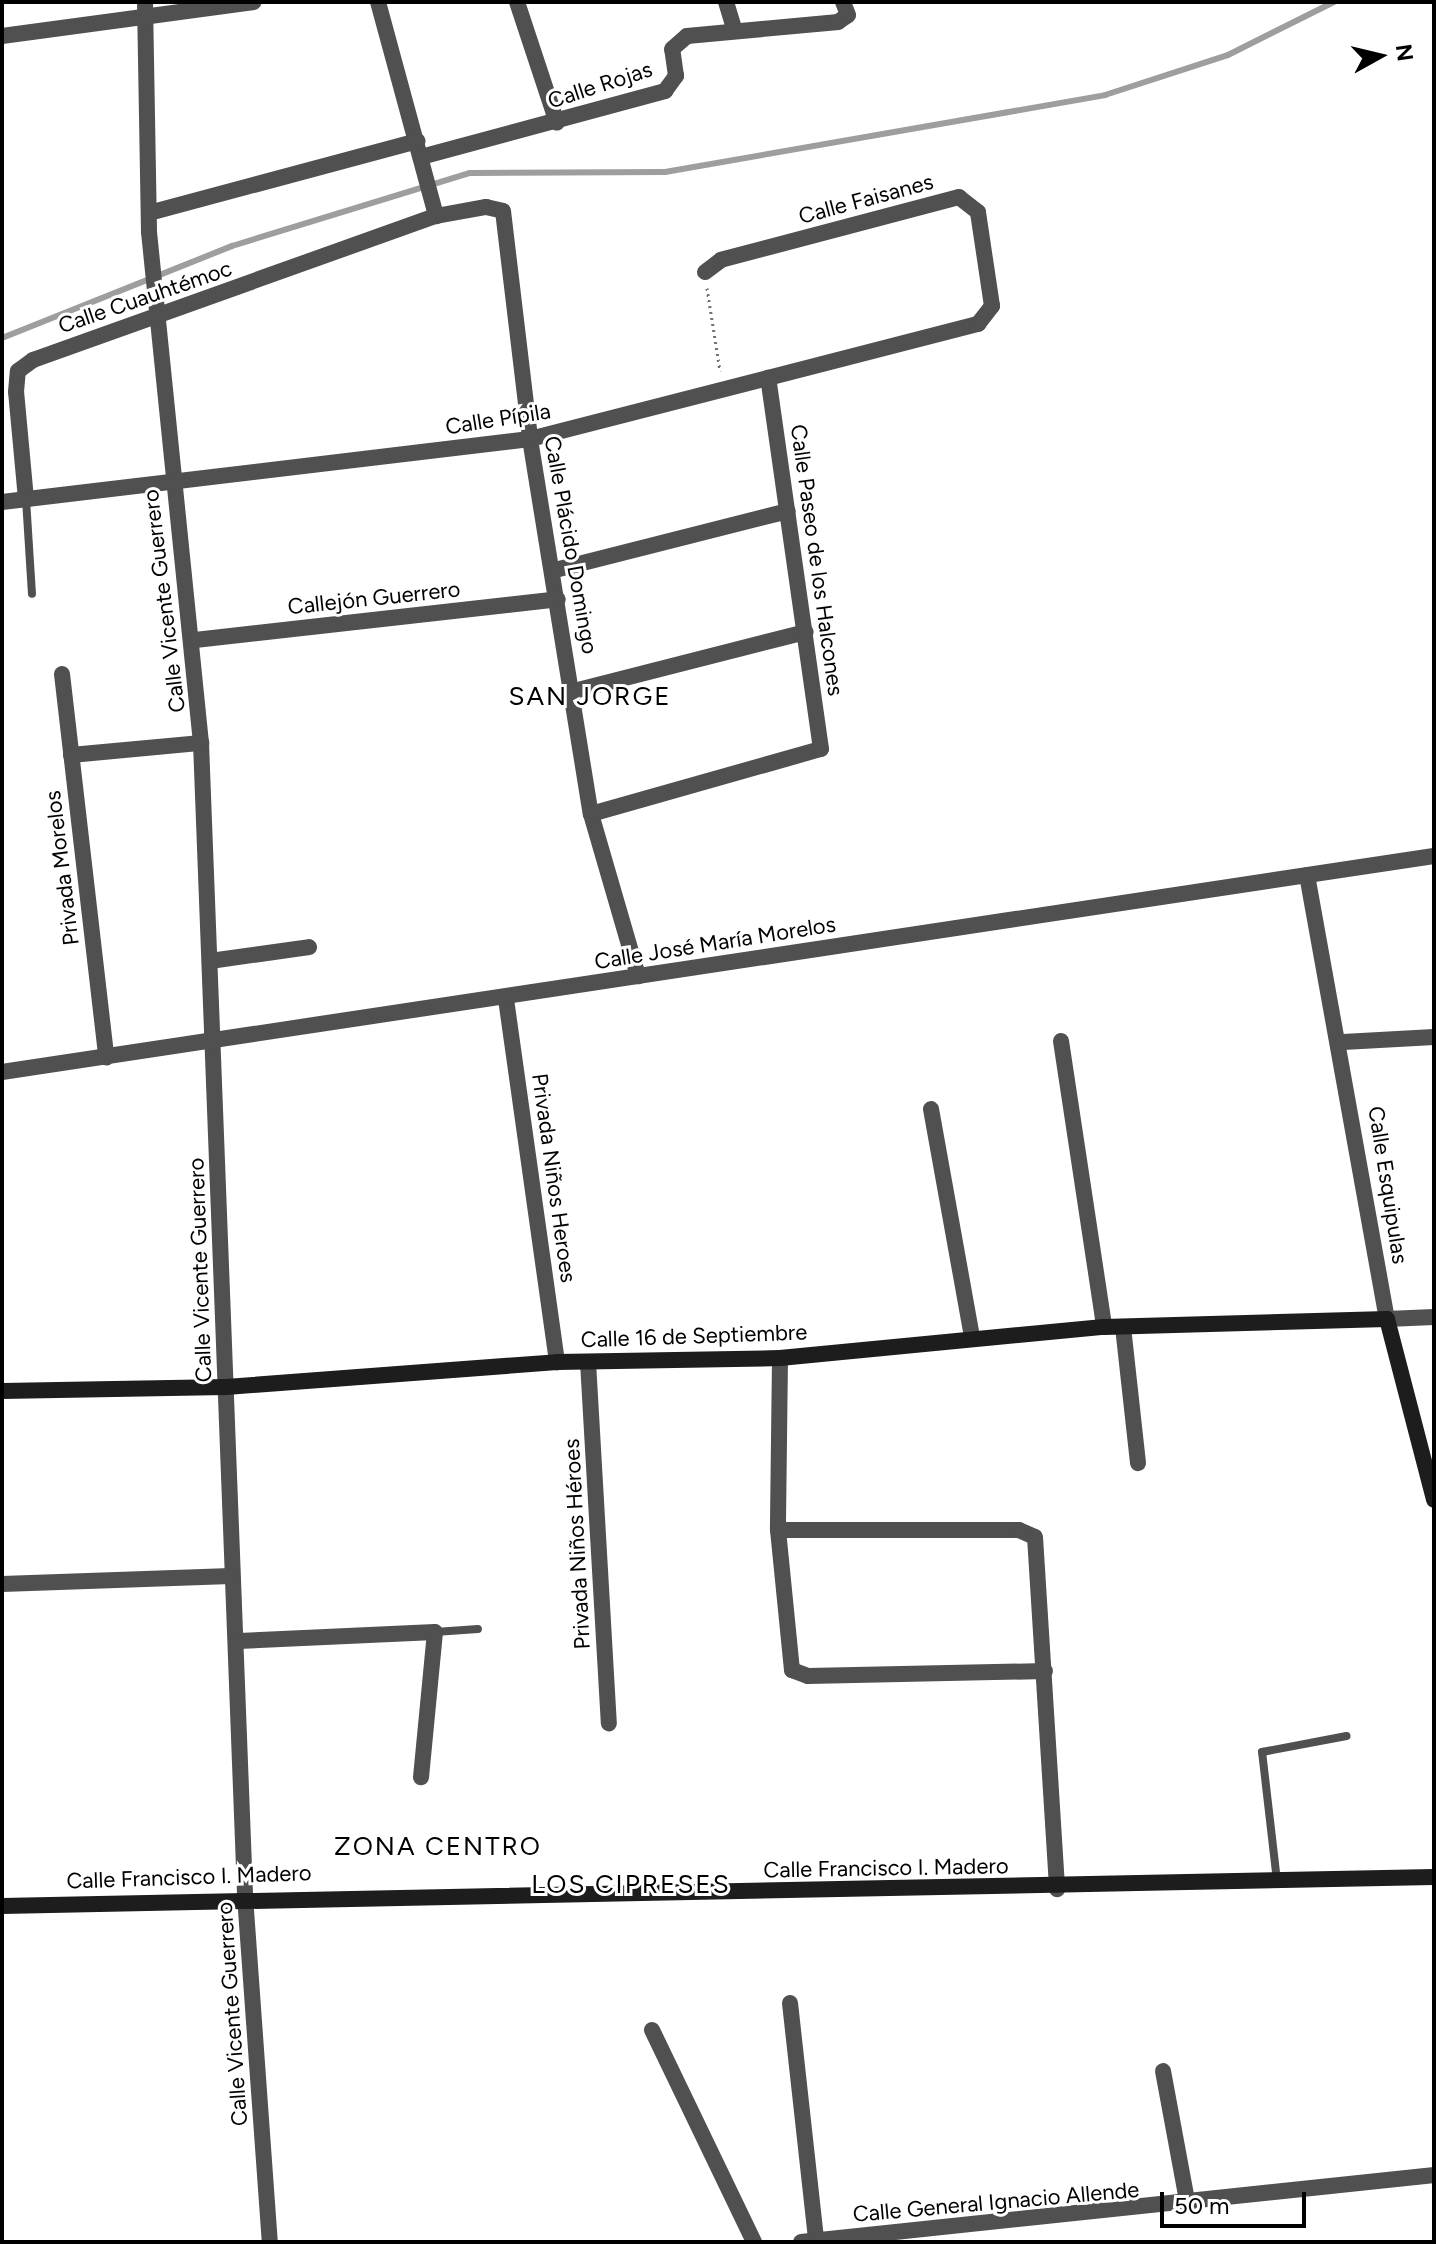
<!DOCTYPE html>
<meta charset="utf-8">
<style>
body{margin:0}
#map{position:relative;width:1436px;height:2244px;overflow:hidden;background:#fff;font-family:Figtree,sans-serif}
div>[style]{position:absolute}
[style*='--x']{left:calc(var(--x)*1px);top:calc(var(--y)*1px);width:calc(var(--w)*1px);rotate:calc(var(--a)*1deg)}
.stream>*{height:6px;margin:-3px;padding:0 3px;transform-origin:3px;border-radius:3px;background:#9e9e9e}
.path>*{height:3px;margin-top:-1.5px;transform-origin:0;background:repeating-linear-gradient(90deg,#727272 0 2px,transparent 0 6px)}
.lane>*{height:8px;margin:-4px;padding:0 4px;transform-origin:4px;border-radius:4px;background:#505050}
.street>*{height:16px;margin:-8px;padding:0 8px;transform-origin:8px;border-radius:8px;background:#505050}
.secondary>*{height:16px;margin:-8px;padding:0 8px;transform-origin:8px;border-radius:8px;background:#1d1d1d}
span{translate:-50% -50%;white-space:nowrap;text-align:center;line-height:1.15;-webkit-text-stroke:6px #fff;paint-order:stroke}
.street-label{font-size:22px;color:#000}
.quarter-label{font-size:26px;color:#000;letter-spacing:2px}
.frame{position:absolute;inset:0;border:4px solid #000;pointer-events:none}
.north{position:absolute;left:1340px;top:16px;width:80px;height:80px;-webkit-text-stroke:6px #fff;paint-order:stroke;rotate:82deg;font-size:22px;font-weight:700;line-height:32px;text-align:center;color:#000}
.north::after{content:'';display:block;margin:auto;width:28px;height:36px;background:#000;clip-path:polygon(50% 0,100% 100%,50% 72%,0 100%)}
.scale{position:absolute;left:1160px;top:2192px;width:146px;height:36px;box-sizing:border-box;border:4px solid #000;border-top:0;padding-left:10px;font-size:24px;line-height:28px;white-space:nowrap;color:#000;-webkit-text-stroke:6px #fff;paint-order:stroke}
</style>
<div id="map">
<div class="stream">
<div style="--x:2;--y:338;--w:248;--a:-21.8"></div>
<div style="--x:232;--y:246;--w:249;--a:-17.1"></div>
<div style="--x:470;--y:173;--w:195;--a:-0.3"></div>
<div style="--x:665;--y:172;--w:447;--a:-9.9"></div>
<div style="--x:1105;--y:95;--w:129;--a:-18"></div>
<div style="--x:1228;--y:55;--w:119;--a:-26.6"></div>
</div>
<div class="path">
<div style="--x:707;--y:288;--w:84;--a:81.1"></div>
</div>
<div class="lane">
<div style="--x:26;--y:499;--w:95;--a:86.4"></div>
<div style="--x:435;--y:1632;--w:43;--a:-4"></div>
<div style="--x:1277;--y:1881;--w:130;--a:-96.6"></div>
<div style="--x:1262;--y:1752;--w:86;--a:-10.7"></div>
</div>
<div class="street">
<div style="--x:145;--y:2;--w:230;--a:89"></div>
<div style="--x:149;--y:232;--w:514;--a:84.19"></div>
<div style="--x:201;--y:743;--w:1154;--a:87.81"></div>
<div style="--x:245;--y:1896;--w:347;--a:85.9"></div>
<div style="--x:378;--y:2;--w:222;--a:74.8"></div>
<div style="--x:517;--y:2;--w:127;--a:71.7"></div>
<div style="--x:726;--y:2;--w:27;--a:73"></div>
<div style="--x:2;--y:36;--w:254;--a:-7.7"></div>
<div style="--x:421;--y:157;--w:253;--a:-15.1"></div>
<div style="--x:665;--y:91;--w:19;--a:-54"></div>
<div style="--x:676;--y:76;--w:27;--a:-98"></div>
<div style="--x:672;--y:49;--w:20;--a:-41"></div>
<div style="--x:687;--y:36;--w:152;--a:-5.3"></div>
<div style="--x:838;--y:22;--w:12;--a:-35"></div>
<div style="--x:848;--y:15;--w:14;--a:-111"></div>
<div style="--x:149;--y:213;--w:278;--a:-15"></div>
<div style="--x:26;--y:499;--w:107;--a:-95.3"></div>
<div style="--x:16;--y:392;--w:21;--a:-85"></div>
<div style="--x:18;--y:371;--w:19;--a:-36"></div>
<div style="--x:33;--y:360;--w:428;--a:-19.7"></div>
<div style="--x:436;--y:216;--w:51;--a:-10.2"></div>
<div style="--x:486;--y:207;--w:17;--a:13"></div>
<div style="--x:503;--y:211;--w:230;--a:83.2"></div>
<div style="--x:530;--y:439;--w:380;--a:80.8"></div>
<div style="--x:591;--y:814;--w:169;--a:73.8"></div>
<div style="--x:2;--y:502;--w:532;--a:-6.8"></div>
<div style="--x:530;--y:439;--w:463;--a:-14.4"></div>
<div style="--x:978;--y:324;--w:23;--a:-52"></div>
<div style="--x:992;--y:306;--w:95;--a:-98.5"></div>
<div style="--x:978;--y:212;--w:24;--a:-142"></div>
<div style="--x:959;--y:197;--w:246;--a:165.2"></div>
<div style="--x:721;--y:260;--w:20;--a:143"></div>
<div style="--x:555;--y:570;--w:240;--a:-14.2"></div>
<div style="--x:195;--y:640;--w:365;--a:-6.4"></div>
<div style="--x:62;--y:674;--w:386;--a:83.4"></div>
<div style="--x:574;--y:691;--w:239;--a:-14.3"></div>
<div style="--x:71;--y:755;--w:131;--a:-5.3"></div>
<div style="--x:591;--y:814;--w:239;--a:-15.8"></div>
<div style="--x:821;--y:749;--w:375;--a:-98.1"></div>
<div style="--x:1307;--y:875;--w:451;--a:79.8"></div>
<div style="--x:1387;--y:1319;--w:47;--a:-2.4"></div>
<div style="--x:210;--y:961;--w:100;--a:-8"></div>
<div style="--x:506;--y:999;--w:367;--a:82"></div>
<div style="--x:1061;--y:1041;--w:289;--a:81.4"></div>
<div style="--x:1343;--y:1042;--w:91;--a:-3.1"></div>
<div style="--x:2;--y:1072;--w:1448;--a:-8.58"></div>
<div style="--x:931;--y:1109;--w:233;--a:79.8"></div>
<div style="--x:1123;--y:1327;--w:137;--a:83.7"></div>
<div style="--x:780;--y:1358;--w:172;--a:90.7"></div>
<div style="--x:778;--y:1530;--w:141;--a:84.3"></div>
<div style="--x:792;--y:1670;--w:17;--a:21"></div>
<div style="--x:808;--y:1676;--w:237;--a:-1.2"></div>
<div style="--x:588;--y:1362;--w:362;--a:86.7"></div>
<div style="--x:778;--y:1530;--w:241;--a:0"></div>
<div style="--x:1019;--y:1530;--w:17;--a:24"></div>
<div style="--x:1035;--y:1537;--w:353;--a:86.4"></div>
<div style="--x:2;--y:1584;--w:229;--a:-2"></div>
<div style="--x:238;--y:1641;--w:197;--a:-2.6"></div>
<div style="--x:435;--y:1632;--w:146;--a:95.5"></div>
<div style="--x:790;--y:2003;--w:238;--a:83.7"></div>
<div style="--x:652;--y:2030;--w:235;--a:64.3"></div>
<div style="--x:1163;--y:2071;--w:137;--a:79.5"></div>
<div style="--x:801;--y:2242;--w:637;--a:-6.04"></div>
</div>
<div class="secondary">
<div style="--x:2;--y:1391;--w:224;--a:-1"></div>
<div style="--x:226;--y:1387;--w:332;--a:-4.3"></div>
<div style="--x:557;--y:1362;--w:223;--a:-1"></div>
<div style="--x:780;--y:1358;--w:325;--a:-5.5"></div>
<div style="--x:1104;--y:1327;--w:283;--a:-1.6"></div>
<div style="--x:1387;--y:1319;--w:187;--a:75.4"></div>
<div style="--x:2;--y:1906;--w:1432;--a:-1.16"></div>
</div>
<div class="street-label">
<span style="left:600px;top:85px;rotate:-18deg">Calle Rojas</span>
<span style="left:866px;top:199px;rotate:-15deg">Calle Faisanes</span>
<span style="left:145px;top:297px;rotate:-19deg">Calle Cuauhtémoc</span>
<span style="left:498px;top:419px;rotate:-9deg">Calle Pípila</span>
<span style="left:571px;top:545px;rotate:80deg">Calle Plácido Domingo</span>
<span style="left:817px;top:560px;rotate:82deg">Calle Paseo de los Halcones</span>
<span style="left:374px;top:598px;rotate:-6deg">Callejón Guerrero</span>
<span style="left:164px;top:601px;rotate:-97deg">Calle Vicente Guerrero</span>
<span style="left:62px;top:868px;rotate:-97deg">Privada Morelos</span>
<span style="left:715px;top:943px;rotate:-9deg">Calle José María Morelos</span>
<span style="left:554px;top:1178px;rotate:82deg">Privada Niños Heroes</span>
<span style="left:1388px;top:1185px;rotate:81deg">Calle Esquipulas</span>
<span style="left:200px;top:1270px;rotate:-92deg">Calle Vicente Guerrero</span>
<span style="left:694px;top:1336px;rotate:-2deg">Calle 16 de Septiembre</span>
<span style="left:577px;top:1544px;rotate:-93deg">Privada Niños Héroes</span>
<span style="left:886px;top:1868px;rotate:-1deg">Calle Francisco I. Madero</span>
<span style="left:189px;top:1877px;rotate:-2deg">Calle Francisco I. Madero</span>
<span style="left:232px;top:2014px;rotate:-94deg">Calle Vicente Guerrero</span>
<span style="left:996px;top:2202px;rotate:-5deg">Calle General Ignacio Allende</span>
</div>
<div class="quarter-label">
<span style="left:590px;top:697px">SAN JORGE</span>
<span style="left:438px;top:1847px">ZONA CENTRO</span>
<span style="left:631px;top:1885px">LOS CIPRESES</span>
</div>
<div class="frame"></div>
<div class="north">N</div>
<div class="scale">50 m</div>
</div>
